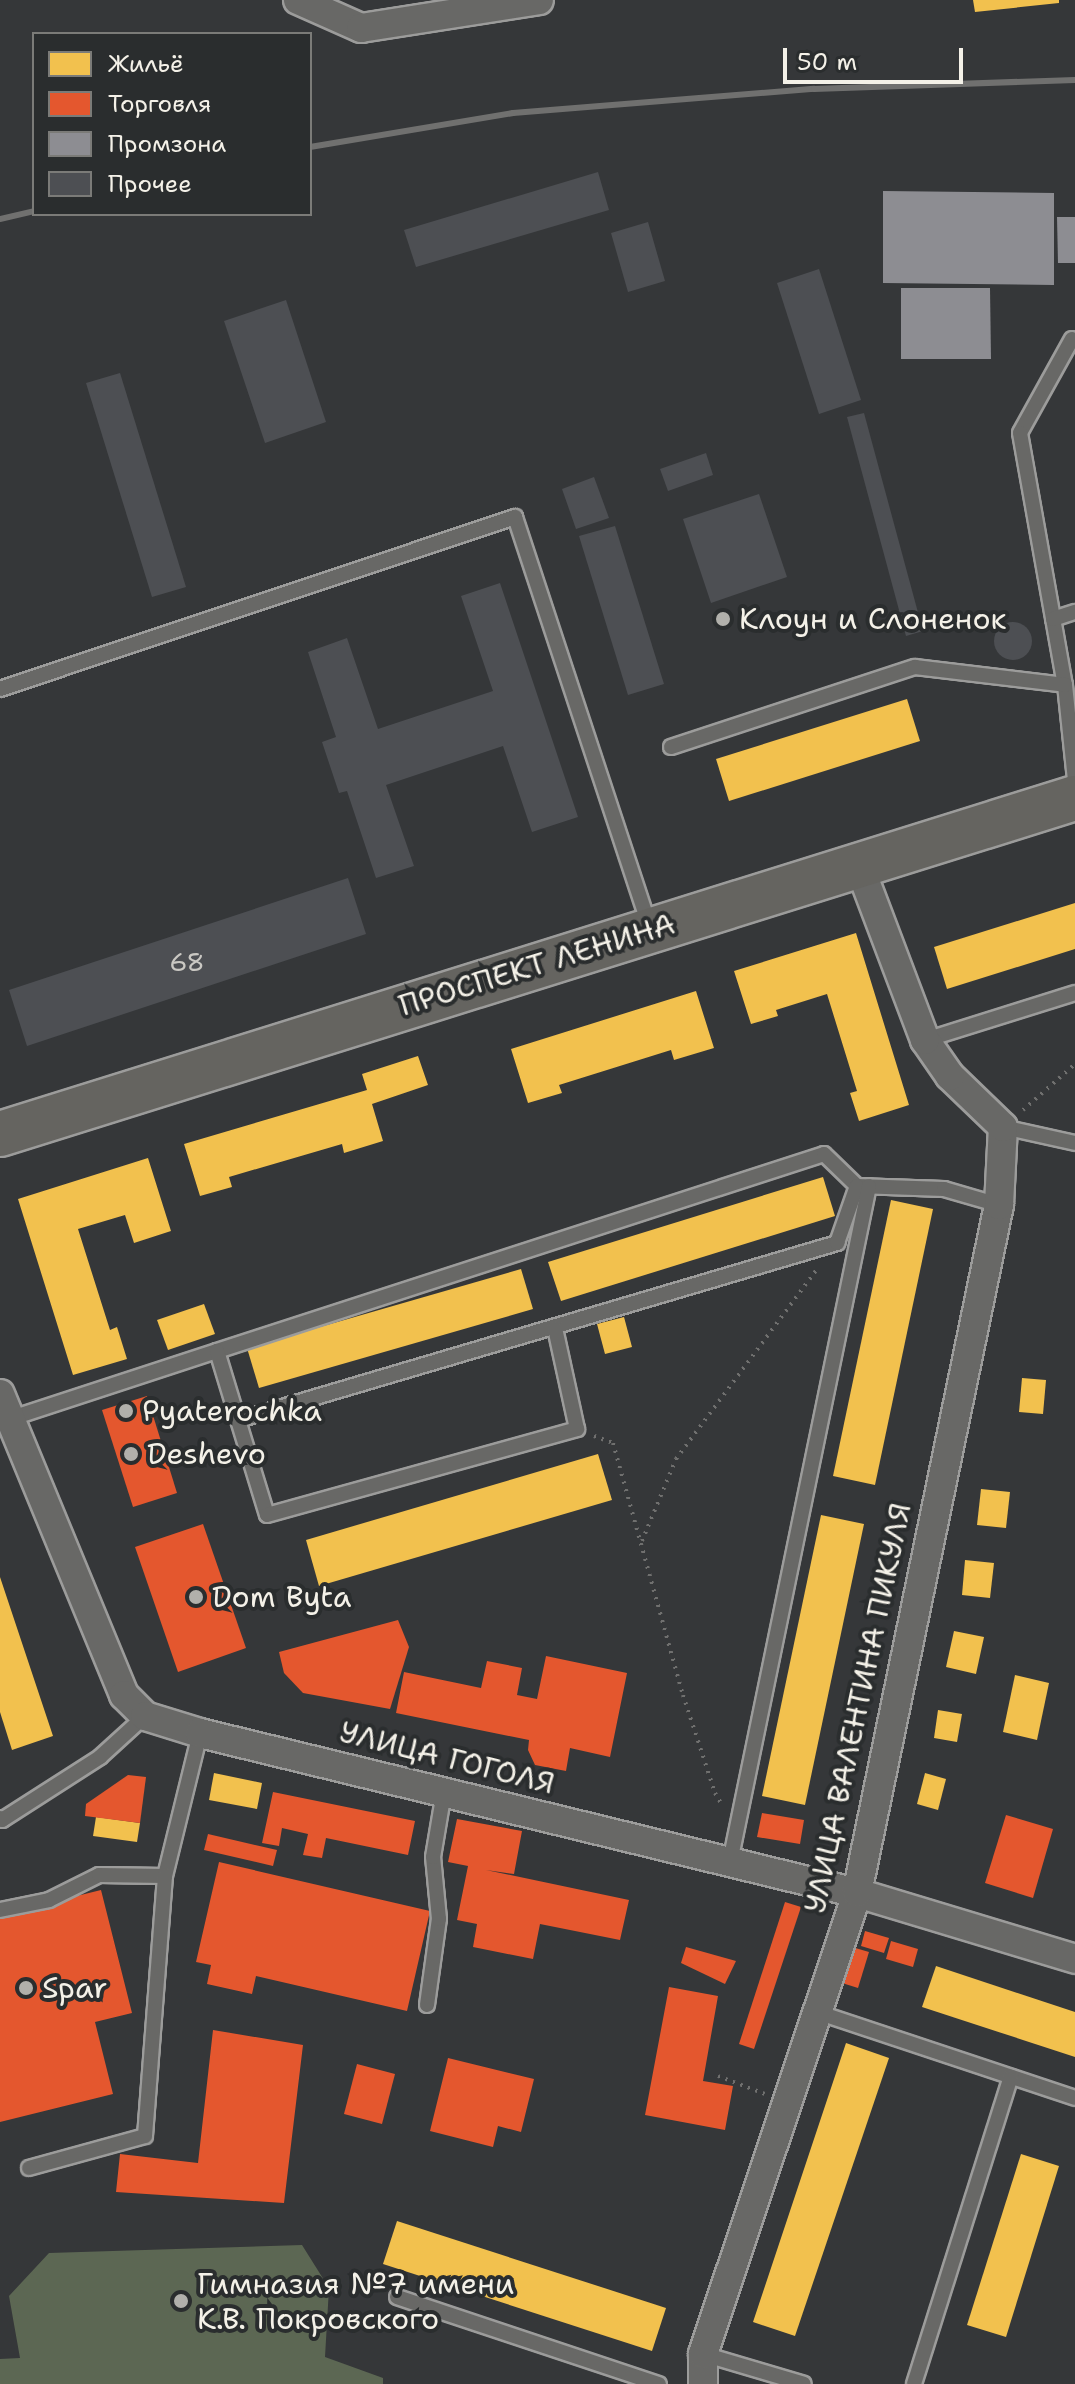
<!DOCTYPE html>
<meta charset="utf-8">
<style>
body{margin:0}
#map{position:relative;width:1075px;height:2384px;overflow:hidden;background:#353739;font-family:"Shantell Sans",sans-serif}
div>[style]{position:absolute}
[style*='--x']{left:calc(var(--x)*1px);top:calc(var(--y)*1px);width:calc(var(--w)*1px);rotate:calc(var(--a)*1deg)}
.green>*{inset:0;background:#5c6753}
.homes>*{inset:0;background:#f2c14e}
.shops>*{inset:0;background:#e4572e}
.industry>*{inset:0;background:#8d8d92}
.building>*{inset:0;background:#4d4f53}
.round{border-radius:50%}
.path>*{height:4px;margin-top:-2px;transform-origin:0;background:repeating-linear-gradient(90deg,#70706f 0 2px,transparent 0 8px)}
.roads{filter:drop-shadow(2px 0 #9c9c9b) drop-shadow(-2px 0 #9c9c9b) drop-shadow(0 2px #9c9c9b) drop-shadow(0 -2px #9c9c9b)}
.service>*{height:14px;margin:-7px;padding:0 7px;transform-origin:7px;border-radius:7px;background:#686866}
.minor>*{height:28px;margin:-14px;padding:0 14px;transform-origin:14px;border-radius:14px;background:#686866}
.primary>*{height:44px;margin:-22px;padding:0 22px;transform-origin:22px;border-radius:22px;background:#656460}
.rail>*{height:6px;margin:-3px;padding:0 3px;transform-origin:3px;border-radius:3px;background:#70706f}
.dots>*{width:22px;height:22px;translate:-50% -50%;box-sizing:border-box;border:4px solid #2a2d2e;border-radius:50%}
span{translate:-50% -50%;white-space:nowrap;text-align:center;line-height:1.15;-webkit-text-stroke:8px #2a2d2e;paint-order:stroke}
.number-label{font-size:26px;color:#cac8c3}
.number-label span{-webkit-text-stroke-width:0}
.poi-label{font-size:30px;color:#f4f1e8}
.left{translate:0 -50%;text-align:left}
.street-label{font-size:30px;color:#f4f1e8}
.legend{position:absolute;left:32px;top:32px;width:280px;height:184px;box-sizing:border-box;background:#2a2d2e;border:2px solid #7b7b78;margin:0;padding:10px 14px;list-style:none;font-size:24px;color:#f4f1e8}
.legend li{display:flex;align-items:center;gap:16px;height:40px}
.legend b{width:40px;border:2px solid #7b7b78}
.scale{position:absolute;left:783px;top:48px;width:180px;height:36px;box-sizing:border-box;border:4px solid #f4f1e8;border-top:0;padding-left:10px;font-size:24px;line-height:28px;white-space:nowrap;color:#f4f1e8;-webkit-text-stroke:6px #2a2d2e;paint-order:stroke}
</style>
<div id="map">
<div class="green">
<div style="clip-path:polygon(302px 2245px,329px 2288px,325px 2357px,383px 2378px,383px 2384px,0 2384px,0 2359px,20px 2358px,9px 2296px,49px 2253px)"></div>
</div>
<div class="homes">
<div style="clip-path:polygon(973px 0,1059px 0,1059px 3px,975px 12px)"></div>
<div style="clip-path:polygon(907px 699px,920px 741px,729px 801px,716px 759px)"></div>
<div style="clip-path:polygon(1075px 903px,1075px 949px,947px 989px,934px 947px)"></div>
<div style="clip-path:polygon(856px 933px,909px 1105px,859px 1121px,850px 1093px,857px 1091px,827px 994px,776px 1010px,778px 1016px,751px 1024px,734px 971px)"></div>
<div style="clip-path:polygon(696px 991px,714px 1048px,674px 1060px,671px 1050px,559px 1085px,562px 1093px,528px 1103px,511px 1049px)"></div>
<div style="clip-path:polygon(418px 1056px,428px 1085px,372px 1104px,383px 1141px,344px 1153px,342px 1144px,229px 1177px,232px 1187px,200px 1196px,184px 1144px,367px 1090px,362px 1074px)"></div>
<div style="clip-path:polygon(148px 1158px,171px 1231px,134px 1243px,125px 1215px,78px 1229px,110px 1330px,117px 1327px,127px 1359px,73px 1375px,18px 1199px)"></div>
<div style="clip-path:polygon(823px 1177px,835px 1216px,561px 1301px,548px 1262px)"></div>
<div style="clip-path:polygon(891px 1200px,933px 1209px,875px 1485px,833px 1476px)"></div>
<div style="clip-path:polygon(521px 1269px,533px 1309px,259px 1388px,247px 1348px)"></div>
<div style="clip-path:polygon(204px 1304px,215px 1334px,168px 1350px,157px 1320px)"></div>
<div style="clip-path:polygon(624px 1317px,632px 1347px,605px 1354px,597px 1324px)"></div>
<div style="clip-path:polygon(1022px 1378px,1046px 1380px,1043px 1414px,1019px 1412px)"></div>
<div style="clip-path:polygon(598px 1454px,612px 1500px,319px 1586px,306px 1540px)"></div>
<div style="clip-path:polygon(981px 1489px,1010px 1492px,1006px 1528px,977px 1525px)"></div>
<div style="clip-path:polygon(821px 1515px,864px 1524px,805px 1805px,762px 1796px)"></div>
<div style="clip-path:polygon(965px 1560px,994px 1563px,990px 1598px,962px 1595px)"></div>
<div style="clip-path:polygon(0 1577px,53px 1736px,12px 1750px,0 1712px)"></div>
<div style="clip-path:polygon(954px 1631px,984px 1637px,976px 1674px,946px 1667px)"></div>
<div style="clip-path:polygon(1015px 1675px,1049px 1683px,1037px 1740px,1003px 1732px)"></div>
<div style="clip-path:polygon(938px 1710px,962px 1714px,957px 1742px,934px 1738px)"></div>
<div style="clip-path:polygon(214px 1773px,262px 1783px,257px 1809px,209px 1800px)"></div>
<div style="clip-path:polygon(925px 1773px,946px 1779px,938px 1810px,917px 1804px)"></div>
<div style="clip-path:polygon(96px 1817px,140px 1823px,137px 1842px,93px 1836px)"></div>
<div style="clip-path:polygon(936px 1966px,1075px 2012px,1075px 2057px,922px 2007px)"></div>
<div style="clip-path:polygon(846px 2043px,889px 2058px,795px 2336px,753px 2322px)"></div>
<div style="clip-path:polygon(1021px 2154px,1059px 2166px,1006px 2337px,967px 2325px)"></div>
<div style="clip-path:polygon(397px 2221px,666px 2308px,652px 2351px,383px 2264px)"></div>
</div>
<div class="shops">
<div style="clip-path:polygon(147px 1396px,177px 1493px,133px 1507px,102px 1410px)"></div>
<div style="clip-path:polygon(203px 1524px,246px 1648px,178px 1672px,135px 1547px)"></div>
<div style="clip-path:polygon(398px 1620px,409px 1647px,390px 1709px,303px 1693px,284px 1673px,279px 1652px)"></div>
<div style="clip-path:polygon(546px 1656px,627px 1673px,610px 1757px,570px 1748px,566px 1771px,535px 1765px,528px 1750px,529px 1740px,396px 1713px,404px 1672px,481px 1688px,487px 1661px,522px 1668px,517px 1695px,537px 1699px)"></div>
<div style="clip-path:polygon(128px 1775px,146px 1777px,140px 1823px,85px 1816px,86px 1804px)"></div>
<div style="clip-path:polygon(273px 1792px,415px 1821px,408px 1855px,326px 1838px,322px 1858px,303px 1855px,308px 1834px,282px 1828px,279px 1846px,262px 1843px)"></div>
<div style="clip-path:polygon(762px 1813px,804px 1820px,800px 1844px,757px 1837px)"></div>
<div style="clip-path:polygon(1006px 1815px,1053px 1829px,1033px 1898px,985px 1883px)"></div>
<div style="clip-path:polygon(457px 1819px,522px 1831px,514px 1874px,486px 1870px,629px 1900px,620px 1940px,540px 1924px,533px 1959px,473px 1947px,477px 1924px,457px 1920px,468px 1866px,448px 1862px)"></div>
<div style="clip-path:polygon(208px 1834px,277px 1850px,273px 1866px,204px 1850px)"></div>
<div style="clip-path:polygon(219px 1862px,430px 1911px,407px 2011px,256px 1976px,252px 1994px,207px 1984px,211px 1965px,196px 1962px)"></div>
<div style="clip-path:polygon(101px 1890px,132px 2013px,95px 2022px,113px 2094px,0 2122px,0 1915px)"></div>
<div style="clip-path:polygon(785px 1902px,801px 1907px,754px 2049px,739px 2044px)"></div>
<div style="clip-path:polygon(865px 1931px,889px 1938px,884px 1953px,861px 1946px)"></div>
<div style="clip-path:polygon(891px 1941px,918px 1949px,913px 1967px,886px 1959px)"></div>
<div style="clip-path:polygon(686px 1947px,736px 1961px,725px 1984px,681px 1963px)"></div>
<div style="clip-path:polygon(852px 1947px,869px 1952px,858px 1988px,842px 1983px)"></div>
<div style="clip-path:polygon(669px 1987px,718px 1996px,703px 2081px,733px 2086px,725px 2130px,645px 2115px)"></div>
<div style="clip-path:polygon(213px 2030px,303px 2045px,284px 2203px,116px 2192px,120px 2154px,198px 2163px)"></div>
<div style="clip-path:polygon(448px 2058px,534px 2079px,521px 2132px,498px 2126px,493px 2147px,430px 2131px)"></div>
<div style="clip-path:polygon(357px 2064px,395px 2074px,382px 2124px,344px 2114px)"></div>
</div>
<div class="industry">
<div style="clip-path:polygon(883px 191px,1054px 193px,1054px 285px,883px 283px)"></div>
<div style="clip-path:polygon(1057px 217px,1075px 217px,1075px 263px,1058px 263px)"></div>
<div style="clip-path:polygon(901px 288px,990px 288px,991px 359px,901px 359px)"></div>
</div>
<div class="building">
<div style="clip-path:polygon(598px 172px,609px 210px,416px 267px,404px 230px)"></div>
<div style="clip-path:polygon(648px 222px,665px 281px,628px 292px,611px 233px)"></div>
<div style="clip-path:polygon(819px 269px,861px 400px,819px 414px,777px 283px)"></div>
<div style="clip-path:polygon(286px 300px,326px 422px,265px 443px,224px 321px)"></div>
<div style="clip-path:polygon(120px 373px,186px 587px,152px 597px,86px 383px)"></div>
<div style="clip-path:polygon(864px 413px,923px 631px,906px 636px,847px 417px)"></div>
<div style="clip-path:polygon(706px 453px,713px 475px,668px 491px,660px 469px)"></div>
<div style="clip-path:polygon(594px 477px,609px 518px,576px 529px,562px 489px)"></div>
<div style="clip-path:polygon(759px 494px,787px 577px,711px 603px,683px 519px)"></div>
<div style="clip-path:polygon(615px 526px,664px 684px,628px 695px,579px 536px)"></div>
<div style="clip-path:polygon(500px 583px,578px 817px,532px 832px,503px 746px,386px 785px,414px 866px,376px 878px,347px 791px,339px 793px,322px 742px,336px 737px,308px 652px,347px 638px,378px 729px,493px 691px,461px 596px)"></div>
<div class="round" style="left:994px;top:622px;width:38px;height:38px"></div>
<div style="clip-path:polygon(348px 878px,366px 934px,27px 1046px,9px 990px)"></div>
</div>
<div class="path">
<div style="--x:1023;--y:1110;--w:69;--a:-41.5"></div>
<div style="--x:594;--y:1436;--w:20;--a:20"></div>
<div style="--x:613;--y:1443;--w:262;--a:74.5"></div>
<div style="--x:683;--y:1695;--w:103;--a:71.9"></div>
<div style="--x:715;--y:1793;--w:14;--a:60"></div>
<div style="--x:642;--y:1541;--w:89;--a:-67.5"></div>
<div style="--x:676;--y:1459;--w:238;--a:-53.4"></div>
<div style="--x:718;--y:2076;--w:50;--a:21"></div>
</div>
<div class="roads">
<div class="service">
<div style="--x:1072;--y:339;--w:107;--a:119"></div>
<div style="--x:1020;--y:433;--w:256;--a:79.9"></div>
<div style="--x:1065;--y:685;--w:96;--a:84"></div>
<div style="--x:1053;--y:619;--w:23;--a:-18"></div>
<div style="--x:0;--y:689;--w:543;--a:-18.47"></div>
<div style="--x:515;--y:517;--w:433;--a:71.8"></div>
<div style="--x:671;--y:747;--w:257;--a:-18.2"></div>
<div style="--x:915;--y:667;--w:151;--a:6.8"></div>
<div style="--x:925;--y:1040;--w:157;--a:-17.4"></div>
<div style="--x:1003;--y:1127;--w:74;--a:12.5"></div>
<div style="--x:217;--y:1351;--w:638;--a:-17.98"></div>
<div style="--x:824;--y:1154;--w:46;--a:44.1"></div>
<div style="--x:857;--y:1186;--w:87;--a:2"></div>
<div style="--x:944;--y:1189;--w:57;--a:16.2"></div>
<div style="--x:9;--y:1419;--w:219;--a:-18.1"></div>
<div style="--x:217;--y:1351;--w:72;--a:73.1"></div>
<div style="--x:238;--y:1420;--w:625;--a:-16.46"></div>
<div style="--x:837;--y:1243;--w:60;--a:-70.7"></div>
<div style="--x:238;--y:1420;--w:99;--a:73"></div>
<div style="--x:267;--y:1515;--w:322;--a:-15.5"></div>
<div style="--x:577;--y:1429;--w:103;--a:-102.3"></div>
<div style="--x:0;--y:1818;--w:3;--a:45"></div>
<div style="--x:2;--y:1820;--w:117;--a:-32.7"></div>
<div style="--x:100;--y:1757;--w:61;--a:-42.3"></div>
<div style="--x:730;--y:1862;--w:690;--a:-78.38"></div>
<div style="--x:0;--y:1910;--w:50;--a:-11.5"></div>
<div style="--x:49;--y:1900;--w:56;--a:-26.6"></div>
<div style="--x:99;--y:1875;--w:66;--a:0.9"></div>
<div style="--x:165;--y:1876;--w:147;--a:-76.2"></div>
<div style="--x:427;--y:2005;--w:87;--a:-82.1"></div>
<div style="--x:439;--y:1919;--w:62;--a:-95.5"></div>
<div style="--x:433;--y:1857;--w:66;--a:-80.4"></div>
<div style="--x:817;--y:2012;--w:272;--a:18.4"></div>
<div style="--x:29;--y:2168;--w:120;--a:-15.4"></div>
<div style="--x:145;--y:2136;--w:261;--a:-85.6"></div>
<div style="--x:397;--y:2297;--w:276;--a:18.4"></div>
<div style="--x:703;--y:2354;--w:105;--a:16.5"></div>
<div style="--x:914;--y:2384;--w:322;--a:-72.5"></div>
</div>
<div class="minor">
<div style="--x:298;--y:0;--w:69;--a:24"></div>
<div style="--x:361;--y:28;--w:180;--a:-8.9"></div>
<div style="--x:0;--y:1394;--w:326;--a:67.6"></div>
<div style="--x:124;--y:1695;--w:30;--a:45"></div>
<div style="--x:145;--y:1716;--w:58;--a:17.2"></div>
<div style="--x:200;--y:1733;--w:676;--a:13.69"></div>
<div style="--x:857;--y:1893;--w:228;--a:16.8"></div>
<div style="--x:703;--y:2384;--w:30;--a:-90"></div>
<div style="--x:703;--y:2354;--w:486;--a:-71.5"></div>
<div style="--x:857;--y:1893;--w:703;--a:-78.34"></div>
<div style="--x:999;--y:1205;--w:78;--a:-87.1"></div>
<div style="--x:1003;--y:1127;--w:74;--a:-136.1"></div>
<div style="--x:950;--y:1076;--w:44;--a:-124.8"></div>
<div style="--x:925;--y:1040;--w:187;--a:-110.7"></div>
</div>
<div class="primary">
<div style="--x:0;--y:1134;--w:1126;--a:-17.36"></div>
</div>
</div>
<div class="rail">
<div style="--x:310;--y:147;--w:206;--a:-9.5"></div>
<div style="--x:513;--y:113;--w:302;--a:-4.6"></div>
<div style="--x:814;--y:89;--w:261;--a:-2"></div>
<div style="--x:0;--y:219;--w:35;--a:-13"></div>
</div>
<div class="dots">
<div style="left:723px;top:619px;background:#b1b0ab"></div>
<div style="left:126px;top:1411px;background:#b1b0ab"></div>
<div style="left:131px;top:1454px;background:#b1b0ab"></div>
<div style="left:196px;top:1597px;background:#b1b0ab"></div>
<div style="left:26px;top:1988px;background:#b1b0ab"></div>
<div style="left:181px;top:2301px;background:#b1b0ab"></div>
</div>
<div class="number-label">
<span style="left:187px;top:962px">68</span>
</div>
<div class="poi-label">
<span class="left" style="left:739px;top:619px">Клоун и Слоненок</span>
<span class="left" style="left:142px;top:1411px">Pyaterochka</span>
<span class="left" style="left:147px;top:1454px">Deshevo</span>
<span class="left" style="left:212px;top:1597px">Dom Byta</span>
<span class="left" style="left:42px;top:1988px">Spar</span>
<span class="left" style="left:197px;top:2301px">Гимназия №7 имени<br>К.В. Покровского</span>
</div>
<div class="street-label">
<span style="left:537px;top:965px;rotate:-17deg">ПРОСПЕКТ ЛЕНИНА</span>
<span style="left:858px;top:1708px;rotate:-78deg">УЛИЦА ВАЛЕНТИНА ПИКУЛЯ</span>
<span style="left:447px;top:1758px;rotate:14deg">УЛИЦА ГОГОЛЯ</span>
</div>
<ul class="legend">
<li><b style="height:22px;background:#f2c14e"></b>Жильё</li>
<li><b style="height:22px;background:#e4572e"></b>Торговля</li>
<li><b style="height:22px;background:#8d8d92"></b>Промзона</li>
<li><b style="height:22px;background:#4d4f53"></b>Прочее</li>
</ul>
<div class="scale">50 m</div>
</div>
